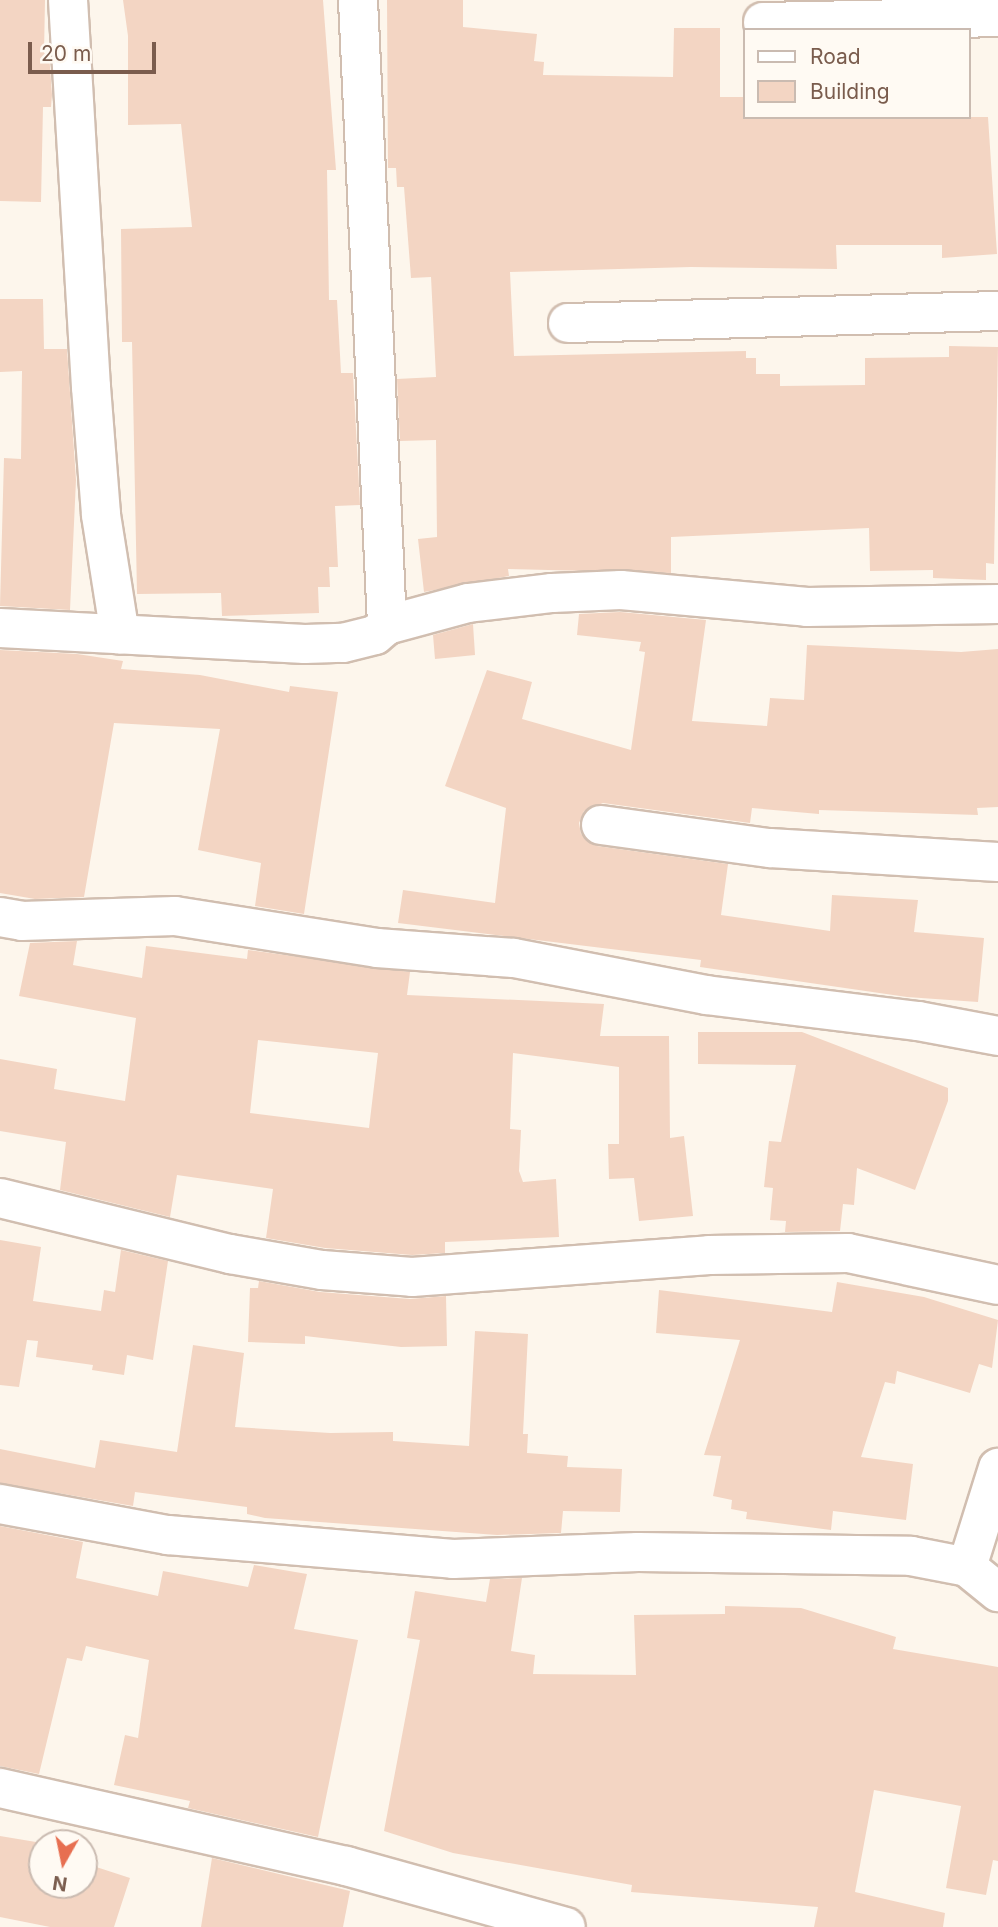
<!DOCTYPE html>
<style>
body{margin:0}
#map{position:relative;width:998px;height:1927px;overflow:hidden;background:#fdf6ec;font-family:Inter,sans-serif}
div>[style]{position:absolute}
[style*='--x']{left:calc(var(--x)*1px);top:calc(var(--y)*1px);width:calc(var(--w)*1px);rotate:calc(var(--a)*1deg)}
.building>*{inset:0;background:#f3d5c3}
.roads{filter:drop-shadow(2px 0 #d1beb0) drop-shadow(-2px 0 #d1beb0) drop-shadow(0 2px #d1beb0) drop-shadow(0 -2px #d1beb0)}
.minor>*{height:38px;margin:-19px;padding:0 19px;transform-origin:19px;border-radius:19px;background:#fff}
span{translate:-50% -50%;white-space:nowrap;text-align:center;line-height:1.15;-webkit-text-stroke:6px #fffaf3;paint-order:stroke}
.legend{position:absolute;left:743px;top:28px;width:228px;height:91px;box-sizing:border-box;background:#fffaf3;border:2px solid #cabbb1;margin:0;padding:9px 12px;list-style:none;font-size:21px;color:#7a5c4d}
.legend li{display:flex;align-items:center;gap:14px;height:35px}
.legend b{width:35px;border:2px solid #cabbb1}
.north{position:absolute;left:28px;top:1829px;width:70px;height:70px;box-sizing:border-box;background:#fffaf3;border:2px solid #cabbb1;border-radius:50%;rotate:189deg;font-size:19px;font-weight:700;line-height:28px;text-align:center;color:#7a5c4d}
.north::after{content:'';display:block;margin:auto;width:24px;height:32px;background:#e76f51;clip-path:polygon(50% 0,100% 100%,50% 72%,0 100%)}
.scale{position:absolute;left:28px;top:42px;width:128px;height:32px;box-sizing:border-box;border:4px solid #7a5c4d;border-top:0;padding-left:9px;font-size:21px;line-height:24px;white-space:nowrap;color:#7a5c4d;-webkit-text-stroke:5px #fffaf3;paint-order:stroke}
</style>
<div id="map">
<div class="building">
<div style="clip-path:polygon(0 0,45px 0,44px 53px,49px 53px,52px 95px,51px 107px,43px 107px,41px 202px,0 201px)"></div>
<div style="clip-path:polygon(123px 0,323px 0,336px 170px,327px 170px,329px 300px,337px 300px,341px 373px,353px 373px,360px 505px,335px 506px,338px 567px,329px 567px,330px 587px,318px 587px,319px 613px,222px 616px,221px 593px,137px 594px,132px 342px,122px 342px,121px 229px,192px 227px,181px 124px,128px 125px,128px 36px)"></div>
<div style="clip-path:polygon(387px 0,463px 0,463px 27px,537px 34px,534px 61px,544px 62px,543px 75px,673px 77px,674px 28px,720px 28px,720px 97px,744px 97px,744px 117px,988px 117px,997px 254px,942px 258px,942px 245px,836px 245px,837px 269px,691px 267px,510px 272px,514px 356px,746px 351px,746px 358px,756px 358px,756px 374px,780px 374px,780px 386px,865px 385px,865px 358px,949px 357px,949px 346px,998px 347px,994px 564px,986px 563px,986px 580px,933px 578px,933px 570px,870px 571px,869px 528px,671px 537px,671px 573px,508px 569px,509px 576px,424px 592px,418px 539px,437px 537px,436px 440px,400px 441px,397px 379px,436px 377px,431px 277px,411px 278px,404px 187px,397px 187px,396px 168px,388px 168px)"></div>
<div style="clip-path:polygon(0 299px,43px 299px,44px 349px,67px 349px,76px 480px,70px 610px,0 606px,4px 458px,21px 459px,22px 371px,0 372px)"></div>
<div style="clip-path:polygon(620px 612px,706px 620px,692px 721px,767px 726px,770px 698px,804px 700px,807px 645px,961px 652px,998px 649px,998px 807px,977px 808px,978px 815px,819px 810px,819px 814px,752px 808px,750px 823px,603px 803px,584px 811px,579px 823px,581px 834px,597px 846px,728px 864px,721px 915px,830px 931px,832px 895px,918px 900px,914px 932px,984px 938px,978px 1002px,907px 997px,700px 967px,701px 960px,398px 923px,403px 890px,495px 903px,506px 808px,445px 786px,487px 670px,532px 682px,522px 719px,631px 750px,645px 652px,639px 651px,641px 642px,577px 635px,579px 614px)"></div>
<div style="clip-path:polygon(473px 624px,475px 655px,435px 659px,433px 635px)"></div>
<div style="clip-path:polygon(0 650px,77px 654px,123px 661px,121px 669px,200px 675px,289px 692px,290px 686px,338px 692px,304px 914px,255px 906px,261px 863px,198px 850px,220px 729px,114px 723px,84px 897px,35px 899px,0 893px)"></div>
<div style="clip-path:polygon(evenodd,77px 941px,73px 965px,142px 978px,146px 946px,247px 959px,248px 950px,410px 972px,407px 995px,604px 1004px,600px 1036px,669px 1036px,670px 1138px,684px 1136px,693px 1216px,639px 1221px,634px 1178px,609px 1179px,608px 1144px,619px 1144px,619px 1067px,513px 1053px,510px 1129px,521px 1130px,519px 1171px,523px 1182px,556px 1179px,559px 1237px,445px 1242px,445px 1253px,412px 1255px,325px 1248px,266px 1238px,273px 1189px,177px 1175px,170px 1217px,60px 1190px,66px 1142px,0 1131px,0 1059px,57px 1069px,54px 1089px,125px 1101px,136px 1018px,19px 996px,30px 943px,77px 941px,258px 1040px,378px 1053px,369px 1128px,250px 1113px,258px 1040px)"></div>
<div style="clip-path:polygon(698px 1032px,802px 1032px,948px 1088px,948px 1101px,915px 1190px,857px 1168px,854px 1205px,843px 1204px,840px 1231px,785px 1232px,786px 1221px,770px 1220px,773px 1188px,764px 1187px,769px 1141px,781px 1142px,796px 1065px,698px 1064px)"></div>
<div style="clip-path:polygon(0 1240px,41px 1247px,33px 1301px,101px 1311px,104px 1290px,115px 1292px,121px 1250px,168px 1261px,153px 1360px,127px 1355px,124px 1375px,92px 1370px,93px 1365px,36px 1357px,38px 1341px,27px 1340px,19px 1387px,0 1385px)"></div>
<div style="clip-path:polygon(259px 1281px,320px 1292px,410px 1299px,446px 1296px,447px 1346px,401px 1347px,305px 1336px,305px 1344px,248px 1342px,250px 1288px,258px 1288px)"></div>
<div style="clip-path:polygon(837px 1282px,924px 1297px,998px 1320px,992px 1368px,979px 1364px,970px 1393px,897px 1371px,895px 1384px,885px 1382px,861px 1457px,913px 1464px,906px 1520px,833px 1511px,831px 1530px,746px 1519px,747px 1512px,731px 1509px,732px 1500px,713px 1496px,721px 1456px,704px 1455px,740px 1340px,656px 1333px,659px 1290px,832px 1312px)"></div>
<div style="clip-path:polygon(475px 1331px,528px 1334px,523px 1434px,528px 1434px,527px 1453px,568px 1456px,567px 1467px,622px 1469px,620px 1512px,563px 1511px,561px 1533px,497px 1535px,265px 1518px,247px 1514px,247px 1507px,135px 1492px,133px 1506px,0 1483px,0 1449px,95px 1468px,100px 1440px,177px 1452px,193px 1345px,244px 1353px,235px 1427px,330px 1433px,393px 1432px,393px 1441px,469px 1446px)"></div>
<div style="clip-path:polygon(0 1526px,83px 1542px,76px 1578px,158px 1596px,163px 1571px,248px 1587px,254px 1565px,307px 1574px,294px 1629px,358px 1640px,318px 1837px,188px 1808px,190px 1801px,114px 1785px,125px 1735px,138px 1738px,149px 1660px,86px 1646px,82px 1661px,67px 1658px,39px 1774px,0 1766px)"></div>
<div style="clip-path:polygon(522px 1578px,511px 1651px,535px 1655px,533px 1674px,636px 1675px,634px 1615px,725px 1614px,725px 1606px,801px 1608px,896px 1637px,893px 1649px,998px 1667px,998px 1861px,993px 1860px,986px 1895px,946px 1888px,961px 1806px,874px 1790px,855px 1892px,945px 1913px,943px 1927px,814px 1927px,818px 1907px,631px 1892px,632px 1885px,453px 1853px,384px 1831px,420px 1640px,407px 1638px,415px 1591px,486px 1602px,490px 1579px)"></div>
<div style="clip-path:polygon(0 1836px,42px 1843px,42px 1885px,84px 1885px,84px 1863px,130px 1878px,114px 1927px,50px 1927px,0 1917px)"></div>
<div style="clip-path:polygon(212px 1858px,350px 1891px,343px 1927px,201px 1927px)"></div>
</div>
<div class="roads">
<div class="minor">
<div style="--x:68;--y:0;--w:388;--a:86.6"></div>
<div style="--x:91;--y:387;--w:128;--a:85.5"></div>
<div style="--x:101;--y:515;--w:121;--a:81"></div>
<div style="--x:358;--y:0;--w:626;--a:87.34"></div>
<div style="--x:763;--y:22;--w:235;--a:-1.2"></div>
<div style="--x:568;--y:323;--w:430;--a:-1.6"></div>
<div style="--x:0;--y:628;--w:305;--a:3"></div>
<div style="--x:305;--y:644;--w:38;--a:-2"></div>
<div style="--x:343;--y:643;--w:33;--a:-14"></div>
<div style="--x:375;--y:635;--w:16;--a:-40"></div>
<div style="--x:387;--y:625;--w:84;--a:-15.2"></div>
<div style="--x:468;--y:603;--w:85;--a:-6.8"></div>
<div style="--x:552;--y:593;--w:69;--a:-2.5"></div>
<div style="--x:621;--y:590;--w:187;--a:5.2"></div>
<div style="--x:807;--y:607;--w:191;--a:-0.9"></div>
<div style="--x:601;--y:825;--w:171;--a:7.8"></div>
<div style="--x:770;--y:848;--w:228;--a:3.5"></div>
<div style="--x:0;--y:917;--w:22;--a:10"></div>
<div style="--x:22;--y:921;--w:153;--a:-1.9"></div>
<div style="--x:175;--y:916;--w:205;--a:9"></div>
<div style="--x:377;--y:948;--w:137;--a:4.2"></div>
<div style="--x:514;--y:958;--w:196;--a:10.9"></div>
<div style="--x:706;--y:995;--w:214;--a:7"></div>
<div style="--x:918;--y:1021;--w:81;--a:10.6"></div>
<div style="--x:0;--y:1198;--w:237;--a:13.7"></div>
<div style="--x:230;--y:1254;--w:93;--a:9.9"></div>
<div style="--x:322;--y:1270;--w:90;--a:4.4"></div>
<div style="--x:412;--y:1277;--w:298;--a:-4.2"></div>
<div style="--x:709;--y:1255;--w:139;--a:-0.8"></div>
<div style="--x:848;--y:1253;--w:153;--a:12"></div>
<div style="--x:0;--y:1504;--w:171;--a:10.5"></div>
<div style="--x:168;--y:1535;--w:286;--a:4.8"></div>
<div style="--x:453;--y:1559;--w:185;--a:-2.2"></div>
<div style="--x:638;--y:1552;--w:273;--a:0.8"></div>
<div style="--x:911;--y:1556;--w:57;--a:11.1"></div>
<div style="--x:967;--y:1567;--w:40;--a:39"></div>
<div style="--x:967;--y:1567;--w:104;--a:-72.6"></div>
<div style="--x:0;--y:1788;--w:355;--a:12.7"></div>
<div style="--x:346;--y:1866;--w:228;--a:15.5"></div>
</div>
</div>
<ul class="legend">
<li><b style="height:9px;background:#fff"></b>Road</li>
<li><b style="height:19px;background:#f3d5c3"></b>Building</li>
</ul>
<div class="north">N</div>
<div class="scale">20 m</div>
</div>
